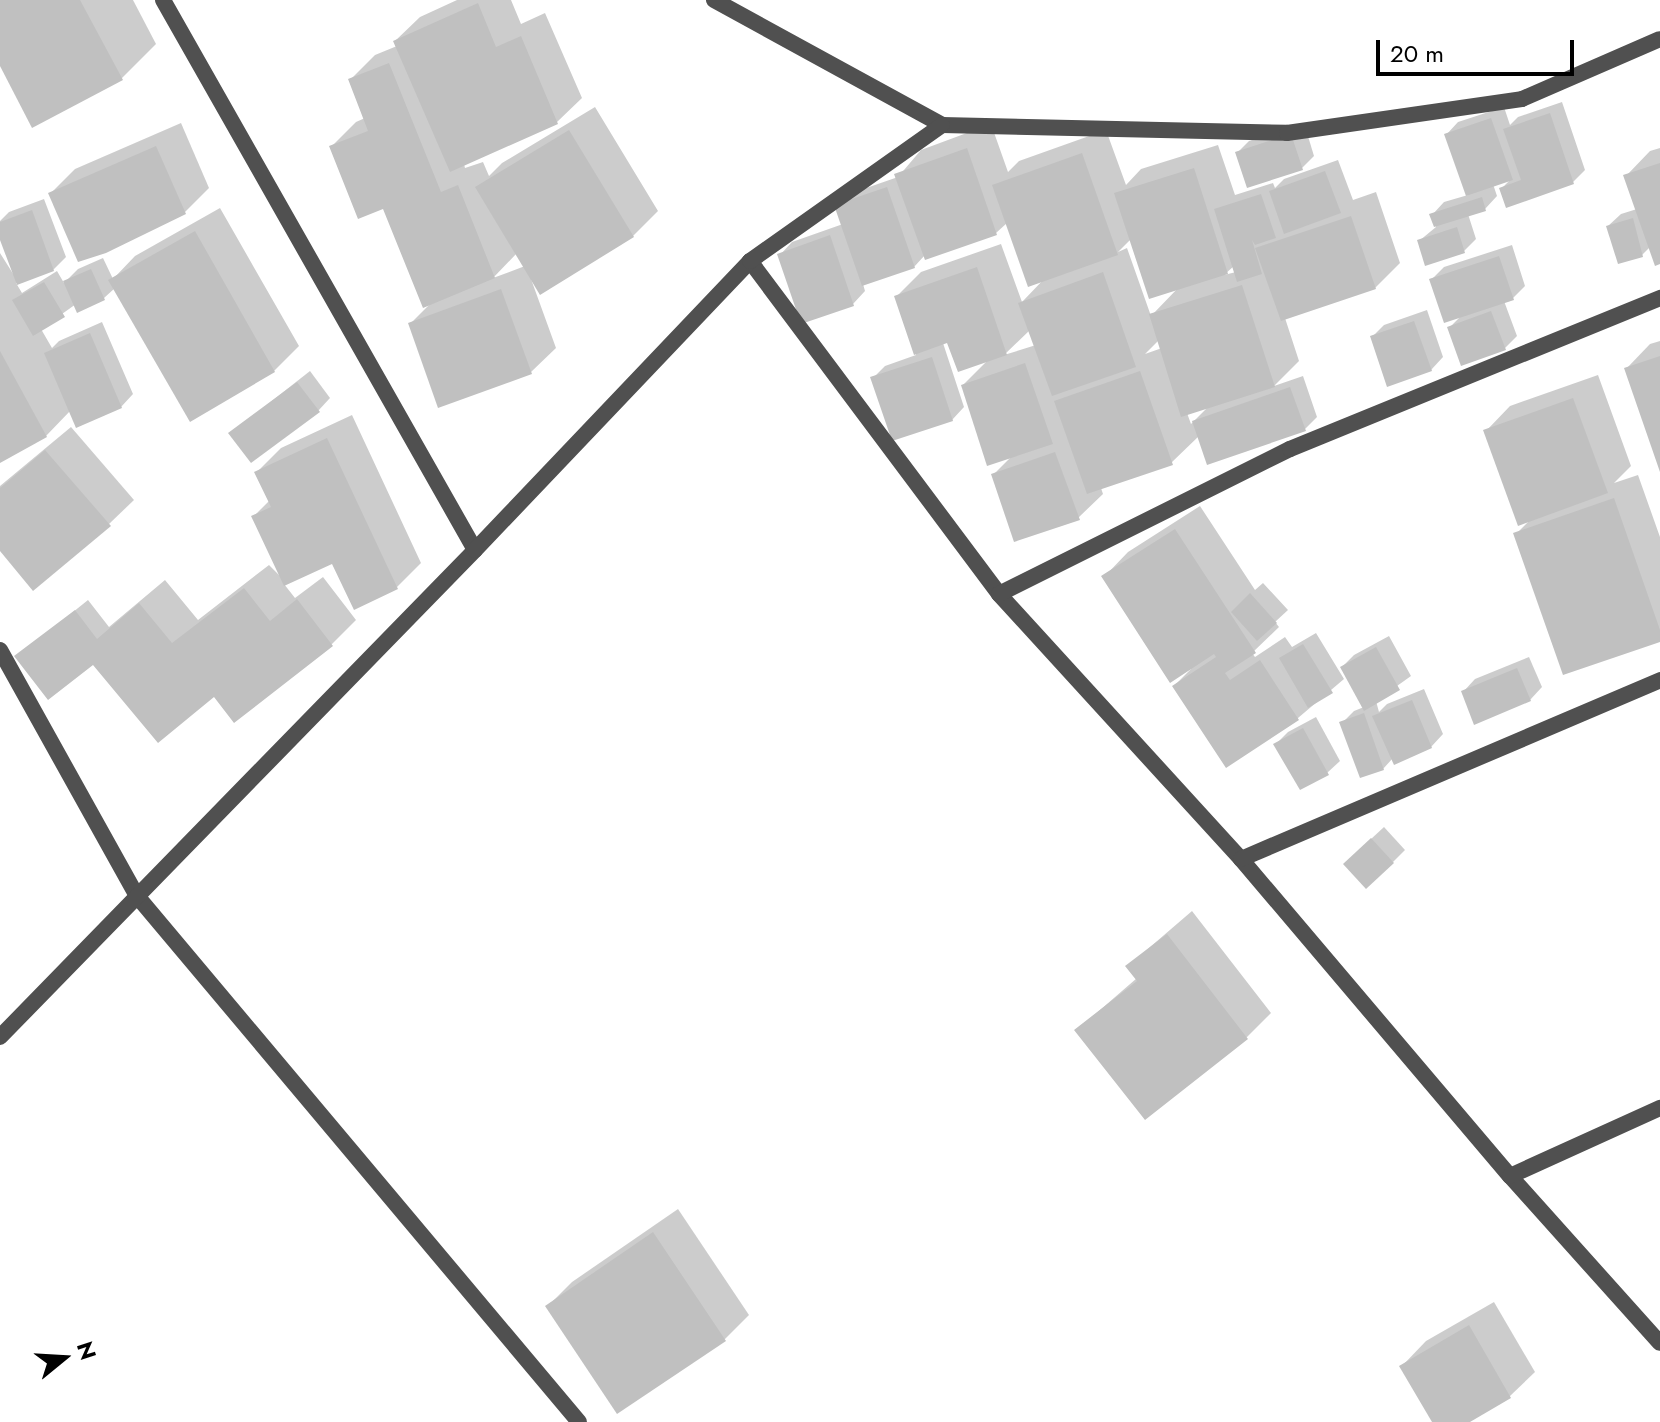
<!DOCTYPE html>
<style>
body{margin:0}
#map{position:relative;width:1660px;height:1422px;overflow:hidden;background:#fff;font-family:Jost,sans-serif}
div>[style]{position:absolute}
[style*='--x']{left:calc(var(--x)*1px);top:calc(var(--y)*1px);width:calc(var(--w)*1px);rotate:calc(var(--a)*1deg)}
.shadow>*{inset:0;background:#0003}
.building>*{inset:0;background:#c0c0c0}
.street>*{height:16px;margin:-8px;padding:0 8px;transform-origin:8px;border-radius:8px;background:#505050}
span{translate:-50% -50%;white-space:nowrap;text-align:center;line-height:1.15;-webkit-text-stroke:6px #fff;paint-order:stroke}
.north{position:absolute;left:24px;top:1318px;width:80px;height:80px;-webkit-text-stroke:6px #fff;paint-order:stroke;rotate:72deg;font-size:22px;font-weight:700;line-height:32px;text-align:center;color:#000}
.north::after{content:'';display:block;margin:auto;width:28px;height:36px;background:#000;clip-path:polygon(50% 0,100% 100%,50% 72%,0 100%)}
.scale{position:absolute;left:1376px;top:40px;width:198px;height:36px;box-sizing:border-box;border:4px solid #000;border-top:0;padding-left:10px;font-size:24px;line-height:28px;white-space:nowrap;color:#000;-webkit-text-stroke:6px #fff;paint-order:stroke}
</style>
<div id="map">
<div class="shadow">
<div style="clip-path:polygon(0 0,133px 0,156px 44px,122px 78px,0 62px)"></div>
<div style="clip-path:polygon(evenodd,457px 0,511px 0,521px 24px,545px 13px,582px 98px,557px 122px,464px 164px,465px 168px,483px 162px,489px 176px,502px 163px,595px 107px,658px 211px,633px 236px,541px 292px,531px 279px,556px 348px,531px 372px,411px 323px,432px 302px,384px 207px,331px 147px,356px 122px,365px 118px,350px 80px,375px 55px,397px 46px,395px 41px,420px 17px,457px 0,517px 253px,525px 266px,493px 278px,517px 253px)"></div>
<div style="clip-path:polygon(1562px 102px,1585px 170px,1573px 182px,1502px 188px,1512px 178px,1493px 184px,1497px 196px,1485px 209px,1468px 214px,1476px 239px,1464px 251px,1419px 241px,1436px 227px,1432px 215px,1444px 202px,1468px 195px,1446px 135px,1458px 122px,1504px 107px,1510px 125px,1518px 117px)"></div>
<div style="clip-path:polygon(181px 123px,209px 188px,185px 212px,50px 194px,75px 169px)"></div>
<div style="clip-path:polygon(1304px 123px,1314px 156px,1302px 168px,1237px 153px,1249px 141px)"></div>
<div style="clip-path:polygon(evenodd,991px 124px,1008px 172px,1019px 161px,1106px 130px,1126px 185px,1141px 169px,1218px 145px,1235px 195px,1273px 183px,1275px 188px,1284px 179px,1338px 160px,1353px 200px,1376px 192px,1400px 263px,1375px 288px,1285px 318px,1299px 361px,1274px 386px,1303px 376px,1317px 417px,1305px 429px,1199px 436px,1171px 463px,1101px 488px,1103px 494px,1078px 518px,993px 475px,1012px 456px,963px 385px,989px 359px,948px 341px,943px 343px,964px 407px,952px 420px,873px 378px,885px 366px,916px 355px,896px 297px,921px 272px,1001px 244px,1022px 302px,1045px 278px,1007px 223px,996px 233px,925px 255px,914px 267px,863px 284px,865px 291px,853px 304px,780px 255px,792px 242px,843px 224px,849px 194px,898px 177px,921px 150px,991px 124px,1131px 239px,1179px 287px,1151px 316px,1127px 248px,1118px 252px,1131px 239px,991px 124px,1234px 266px,1236px 272px,1224px 275px,1234px 266px,991px 124px,1030px 330px,1036px 345px,1004px 355px,1030px 330px,991px 124px,1159px 340px,1162px 348px,1145px 354px,1159px 340px,991px 124px,1209px 406px,1191px 424px,1187px 413px,1209px 406px)"></div>
<div style="clip-path:polygon(1660px 148px,1660px 262px,1650px 247px,1642px 255px,1608px 226px,1621px 214px,1637px 209px,1626px 176px,1650px 151px)"></div>
<div style="clip-path:polygon(44px 199px,66px 257px,53px 270px,16px 283px,22px 293px,57px 271px,64px 283px,78px 269px,103px 258px,113px 279px,135px 256px,220px 208px,299px 346px,274px 371px,115px 288px,104px 298px,76px 304px,41px 329px,52px 348px,59px 341px,102px 322px,133px 394px,121px 407px,71px 410px,46px 436px,0 460px,0 253px,17px 280px,0 234px,0 221px,9px 212px)"></div>
<div style="clip-path:polygon(1512px 245px,1525px 286px,1513px 298px,1504px 301px,1517px 336px,1505px 348px,1450px 327px,1463px 314px,1432px 279px,1444px 267px)"></div>
<div style="clip-path:polygon(1427px 310px,1443px 357px,1431px 370px,1372px 337px,1384px 325px)"></div>
<div style="clip-path:polygon(1660px 341px,1660px 467px,1626px 369px,1650px 344px)"></div>
<div style="clip-path:polygon(310px 371px,330px 398px,318px 411px,231px 433px)"></div>
<div style="clip-path:polygon(1598px 375px,1631px 466px,1614px 483px,1638px 475px,1660px 537px,1660px 640px,1516px 534px,1531px 519px,1486px 431px,1510px 406px)"></div>
<div style="clip-path:polygon(352px 415px,421px 563px,397px 587px,333px 562px,284px 584px,295px 598px,323px 577px,356px 620px,332px 644px,234px 720px,214px 694px,94px 662px,17px 657px,88px 600px,109px 627px,165px 580px,198px 620px,269px 565px,283px 579px,253px 517px,270px 500px,256px 473px,281px 448px)"></div>
<div style="clip-path:polygon(71px 427px,134px 500px,109px 524px,0 548px,0 486px)"></div>
<div style="clip-path:polygon(1200px 506px,1255px 590px,1263px 583px,1288px 610px,1275px 622px,1279px 627px,1252px 653px,1255px 657px,1285px 637px,1292px 647px,1316px 633px,1344px 679px,1298px 718px,1227px 766px,1174px 686px,1191px 669px,1104px 577px,1128px 552px)"></div>
<div style="clip-path:polygon(1389px 636px,1411px 676px,1376px 701px,1379px 712px,1387px 704px,1424px 689px,1443px 734px,1431px 747px,1393px 758px,1383px 769px,1342px 723px,1354px 711px,1364px 707px,1342px 667px,1354px 655px)"></div>
<div style="clip-path:polygon(1529px 657px,1542px 687px,1530px 700px,1463px 692px,1475px 679px)"></div>
<div style="clip-path:polygon(1316px 717px,1340px 761px,1327px 773px,1276px 744px,1288px 732px)"></div>
<div style="clip-path:polygon(1384px 827px,1405px 850px,1393px 862px,1357px 852px)"></div>
<div style="clip-path:polygon(1192px 911px,1271px 1013px,1247px 1037px,1146px 1117px,1077px 1030px,1137px 978px,1128px 966px)"></div>
<div style="clip-path:polygon(678px 1209px,749px 1315px,725px 1339px,618px 1411px,548px 1306px,572px 1282px)"></div>
<div style="clip-path:polygon(1494px 1302px,1535px 1372px,1510px 1396px,1466px 1422px,1434px 1422px,1402px 1366px,1426px 1341px)"></div>
</div>
<div class="building">
<div style="clip-path:polygon(0 0,80px 0,123px 80px,32px 128px,0 66px)"></div>
<div style="clip-path:polygon(478px 3px,496px 47px,521px 36px,558px 124px,450px 172px,393px 41px)"></div>
<div style="clip-path:polygon(389px 63px,441px 192px,458px 185px,495px 278px,423px 308px,383px 209px,358px 219px,329px 146px,368px 131px,348px 79px)"></div>
<div style="clip-path:polygon(1550px 113px,1574px 184px,1506px 208px,1499px 188px,1521px 180px,1503px 129px)"></div>
<div style="clip-path:polygon(1491px 118px,1513px 180px,1466px 196px,1444px 134px)"></div>
<div style="clip-path:polygon(569px 130px,634px 237px,540px 295px,475px 187px)"></div>
<div style="clip-path:polygon(1291px 134px,1303px 170px,1247px 188px,1235px 152px)"></div>
<div style="clip-path:polygon(156px 146px,186px 214px,106px 253px,78px 262px,48px 193px)"></div>
<div style="clip-path:polygon(967px 148px,997px 235px,925px 260px,894px 174px)"></div>
<div style="clip-path:polygon(1082px 153px,1118px 255px,1028px 287px,992px 185px)"></div>
<div style="clip-path:polygon(1660px 163px,1660px 264px,1655px 266px,1623px 175px)"></div>
<div style="clip-path:polygon(1194px 168px,1228px 274px,1149px 299px,1114px 193px)"></div>
<div style="clip-path:polygon(1325px 171px,1341px 213px,1284px 234px,1269px 191px)"></div>
<div style="clip-path:polygon(887px 187px,915px 268px,862px 286px,834px 205px)"></div>
<div style="clip-path:polygon(1261px 194px,1276px 238px,1255px 245px,1252px 240px,1262px 274px,1237px 282px,1214px 209px)"></div>
<div style="clip-path:polygon(1482px 197px,1486px 211px,1434px 227px,1429px 214px)"></div>
<div style="clip-path:polygon(32px 210px,54px 271px,17px 285px,0 240px,0 222px)"></div>
<div style="clip-path:polygon(1351px 216px,1376px 289px,1281px 321px,1255px 248px)"></div>
<div style="clip-path:polygon(1633px 218px,1643px 257px,1618px 264px,1606px 226px)"></div>
<div style="clip-path:polygon(1457px 227px,1465px 253px,1425px 266px,1417px 240px)"></div>
<div style="clip-path:polygon(195px 231px,275px 372px,190px 422px,108px 280px)"></div>
<div style="clip-path:polygon(830px 235px,854px 306px,801px 324px,777px 254px)"></div>
<div style="clip-path:polygon(1499px 256px,1514px 300px,1444px 323px,1429px 279px)"></div>
<div style="clip-path:polygon(977px 267px,1007px 355px,958px 372px,947px 343px,914px 355px,894px 296px)"></div>
<div style="clip-path:polygon(91px 269px,105px 300px,77px 313px,63px 281px)"></div>
<div style="clip-path:polygon(1103px 272px,1136px 367px,1052px 396px,1018px 303px)"></div>
<div style="clip-path:polygon(44px 282px,65px 317px,33px 336px,12px 300px)"></div>
<div style="clip-path:polygon(1242px 285px,1275px 387px,1181px 417px,1149px 314px)"></div>
<div style="clip-path:polygon(501px 289px,532px 374px,438px 408px,408px 323px)"></div>
<div style="clip-path:polygon(1491px 311px,1506px 350px,1461px 366px,1447px 327px)"></div>
<div style="clip-path:polygon(1414px 321px,1432px 371px,1387px 387px,1370px 336px)"></div>
<div style="clip-path:polygon(90px 333px,122px 408px,76px 428px,44px 353px)"></div>
<div style="clip-path:polygon(0 351px,47px 437px,0 463px)"></div>
<div style="clip-path:polygon(1660px 356px,1660px 472px,1624px 368px)"></div>
<div style="clip-path:polygon(932px 357px,953px 421px,892px 441px,870px 377px)"></div>
<div style="clip-path:polygon(1025px 363px,1053px 444px,987px 466px,961px 385px)"></div>
<div style="clip-path:polygon(1140px 371px,1173px 465px,1087px 494px,1054px 401px)"></div>
<div style="clip-path:polygon(297px 382px,320px 412px,251px 463px,228px 433px)"></div>
<div style="clip-path:polygon(1290px 387px,1306px 431px,1207px 465px,1192px 421px)"></div>
<div style="clip-path:polygon(1573px 398px,1608px 493px,1518px 526px,1483px 430px)"></div>
<div style="clip-path:polygon(327px 438px,398px 589px,354px 610px,332px 564px,284px 586px,251px 516px,271px 507px,254px 472px)"></div>
<div style="clip-path:polygon(45px 450px,111px 526px,33px 591px,0 551px,0 488px)"></div>
<div style="clip-path:polygon(1055px 452px,1080px 520px,1014px 542px,991px 474px)"></div>
<div style="clip-path:polygon(1614px 498px,1660px 630px,1660px 642px,1563px 675px,1513px 533px)"></div>
<div style="clip-path:polygon(1175px 529px,1256px 653px,1225px 673px,1230px 680px,1260px 660px,1299px 720px,1226px 768px,1172px 686px,1216px 657px,1214px 654px,1170px 683px,1101px 576px)"></div>
<div style="clip-path:polygon(244px 588px,270px 621px,297px 599px,333px 646px,234px 723px,214px 697px,158px 743px,93px 665px,48px 700px,14px 656px,75px 610px,97px 639px,139px 603px,172px 643px)"></div>
<div style="clip-path:polygon(1250px 593px,1277px 623px,1257px 641px,1231px 612px)"></div>
<div style="clip-path:polygon(1303px 644px,1333px 693px,1308px 708px,1279px 658px)"></div>
<div style="clip-path:polygon(1376px 647px,1400px 690px,1364px 711px,1340px 667px)"></div>
<div style="clip-path:polygon(1517px 668px,1531px 701px,1474px 725px,1461px 691px)"></div>
<div style="clip-path:polygon(1412px 700px,1432px 748px,1394px 765px,1372px 716px)"></div>
<div style="clip-path:polygon(1364px 713px,1384px 770px,1360px 778px,1339px 722px)"></div>
<div style="clip-path:polygon(1303px 728px,1329px 775px,1300px 790px,1273px 744px)"></div>
<div style="clip-path:polygon(1371px 838px,1394px 863px,1366px 889px,1343px 864px)"></div>
<div style="clip-path:polygon(1167px 934px,1248px 1039px,1145px 1120px,1074px 1030px,1137px 981px,1125px 966px)"></div>
<div style="clip-path:polygon(653px 1232px,726px 1341px,617px 1414px,545px 1306px)"></div>
<div style="clip-path:polygon(1469px 1325px,1511px 1398px,1470px 1422px,1432px 1422px,1399px 1366px)"></div>
</div>
<div class="street">
<div style="--x:163;--y:0;--w:632;--a:60.43"></div>
<div style="--x:714;--y:0;--w:260;--a:28.7"></div>
<div style="--x:942;--y:125;--w:345;--a:1.3"></div>
<div style="--x:1287;--y:133;--w:237;--a:-8.2"></div>
<div style="--x:1522;--y:99;--w:150;--a:-23.5"></div>
<div style="--x:750;--y:261;--w:416;--a:53.2"></div>
<div style="--x:999;--y:594;--w:359;--a:47.6"></div>
<div style="--x:1241;--y:859;--w:416;--a:49.7"></div>
<div style="--x:1510;--y:1176;--w:224;--a:48.1"></div>
<div style="--x:999;--y:594;--w:325;--a:-26.5"></div>
<div style="--x:1290;--y:449;--w:400;--a:-22.2"></div>
<div style="--x:0;--y:650;--w:282;--a:60.9"></div>
<div style="--x:137;--y:896;--w:687;--a:49.96"></div>
<div style="--x:1241;--y:859;--w:456;--a:-23.1"></div>
<div style="--x:0;--y:1037;--w:680;--a:-45.71"></div>
<div style="--x:475;--y:550;--w:399;--a:-46.4"></div>
<div style="--x:750;--y:261;--w:235;--a:-35.3"></div>
<div style="--x:1510;--y:1176;--w:165;--a:-24.4"></div>
</div>
<div class="north">N</div>
<div class="scale">20 m</div>
</div>
